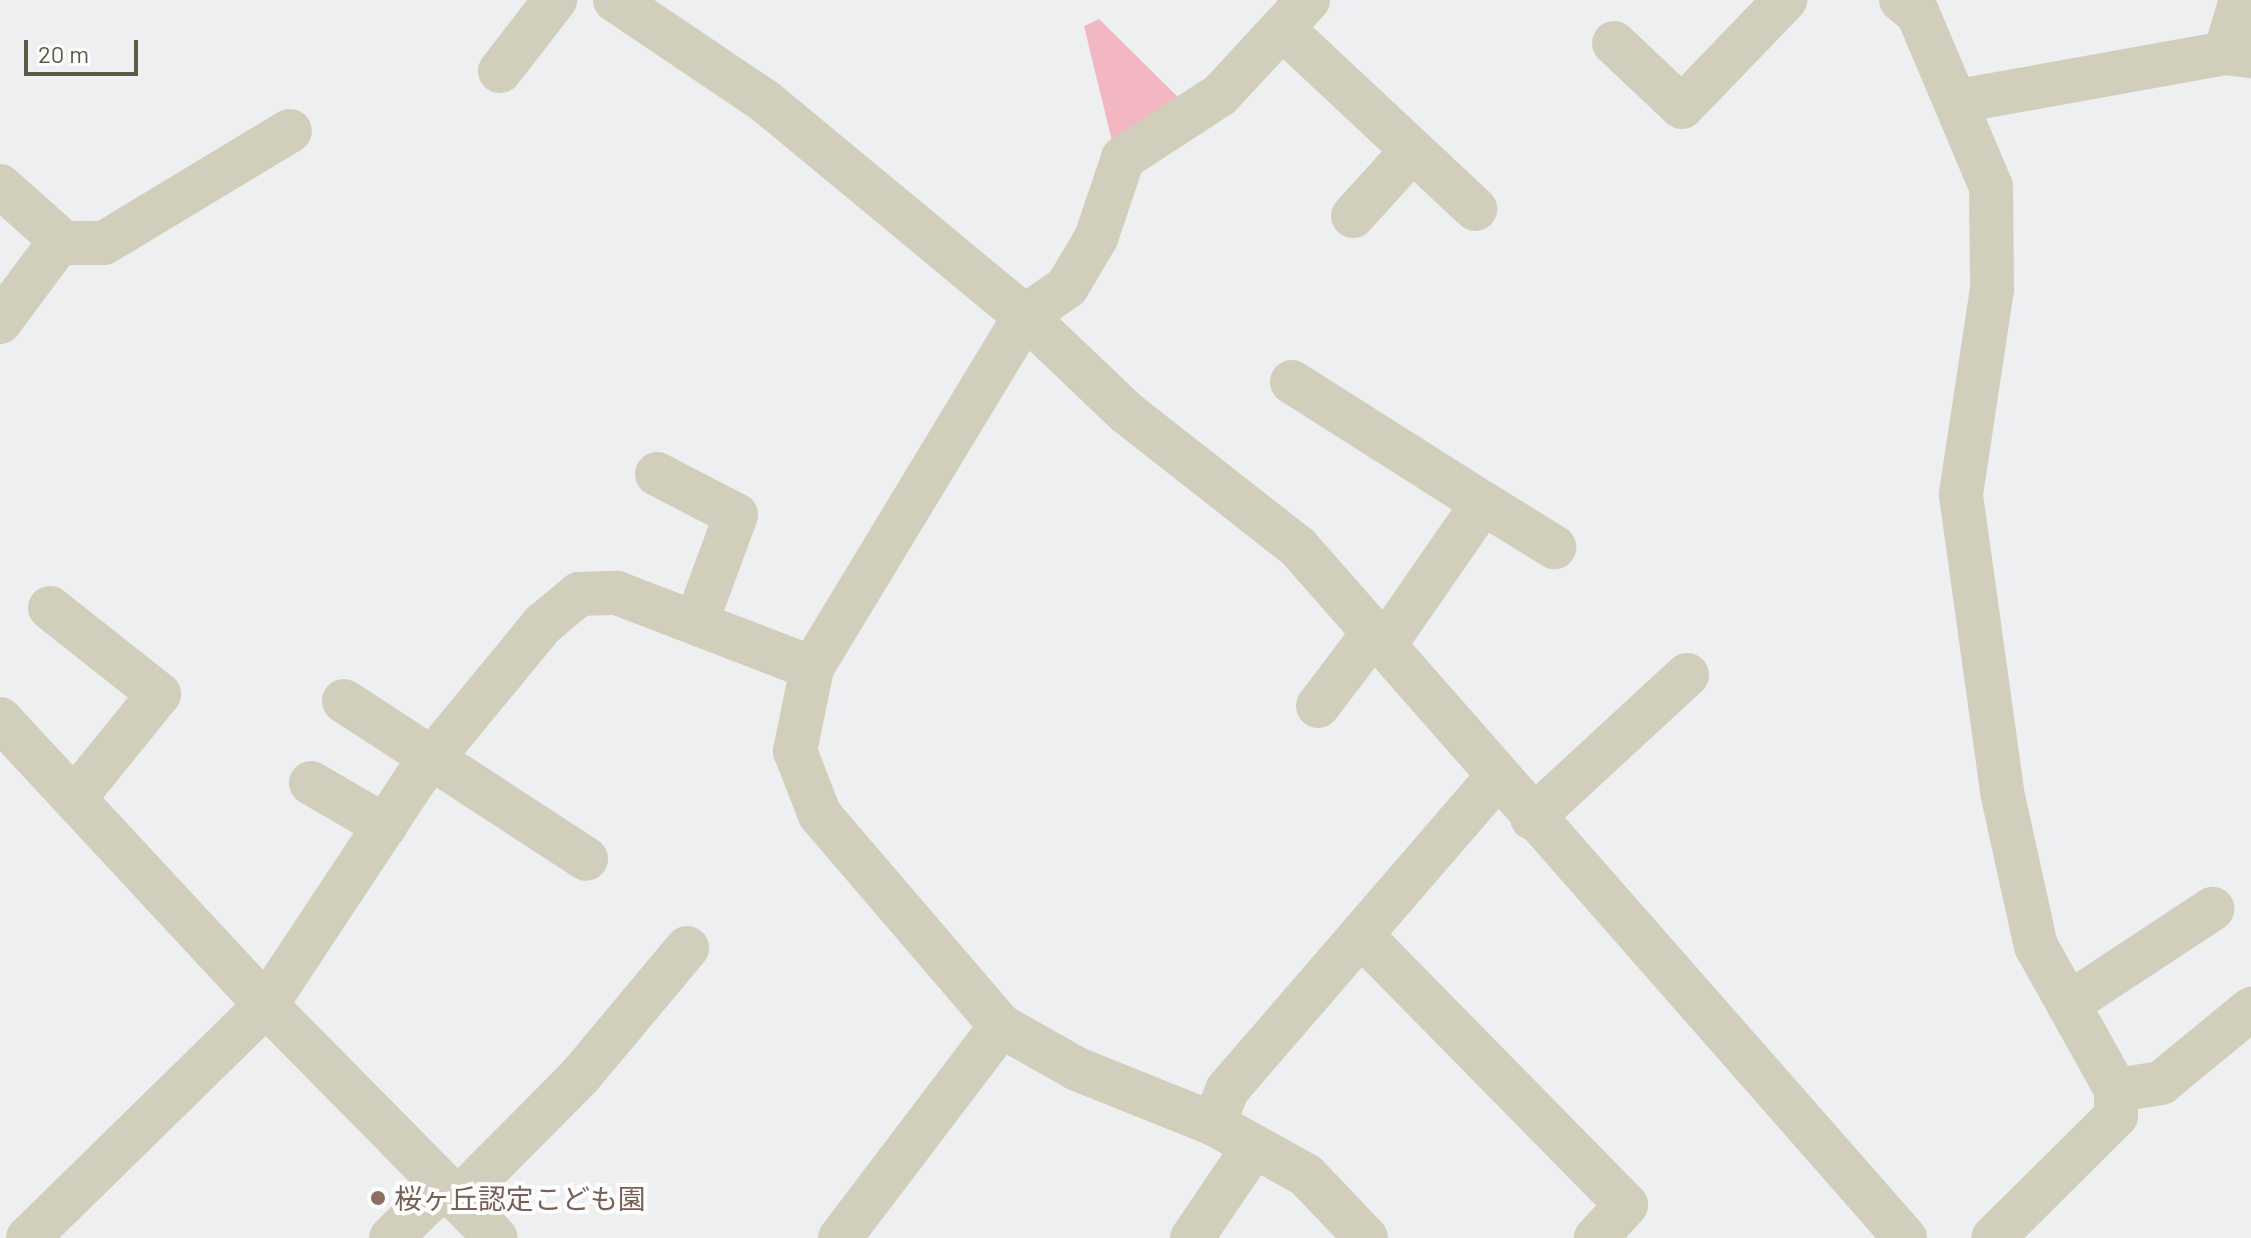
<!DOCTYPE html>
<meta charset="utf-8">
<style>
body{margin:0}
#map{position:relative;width:2251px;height:1238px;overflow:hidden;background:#edeff0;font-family:Barlow,"Noto Sans JP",sans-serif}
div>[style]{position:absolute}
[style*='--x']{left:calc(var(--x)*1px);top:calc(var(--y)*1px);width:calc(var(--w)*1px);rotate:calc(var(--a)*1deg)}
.green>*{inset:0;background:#f2b7c3}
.minor>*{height:44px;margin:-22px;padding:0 22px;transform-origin:22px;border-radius:22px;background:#d1cebc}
.dots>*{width:22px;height:22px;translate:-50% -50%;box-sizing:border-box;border:4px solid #fff;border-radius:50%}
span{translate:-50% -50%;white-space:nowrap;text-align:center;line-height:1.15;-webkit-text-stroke:8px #fff;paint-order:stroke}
.education-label{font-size:28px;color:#785e54}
.left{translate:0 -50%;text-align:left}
.scale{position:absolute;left:24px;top:40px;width:114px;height:36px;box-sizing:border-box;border:4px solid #5c5944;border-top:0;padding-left:10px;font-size:24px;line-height:28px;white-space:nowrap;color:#5c5944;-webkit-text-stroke:6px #fff;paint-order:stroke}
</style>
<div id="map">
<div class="green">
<div style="clip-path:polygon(1099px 19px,1182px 101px,1112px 141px,1084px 26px)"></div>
</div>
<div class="minor">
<div style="--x:615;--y:0;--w:182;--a:34"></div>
<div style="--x:766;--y:102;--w:336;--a:39.6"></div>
<div style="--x:1025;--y:316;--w:141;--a:43.6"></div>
<div style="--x:1127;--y:413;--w:217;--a:38.1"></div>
<div style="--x:1298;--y:547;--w:920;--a:48.7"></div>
<div style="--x:1308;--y:0;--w:129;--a:132.8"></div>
<div style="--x:1220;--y:95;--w:116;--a:147"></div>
<div style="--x:1123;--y:158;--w:84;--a:108.6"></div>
<div style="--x:1096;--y:238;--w:57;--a:120.6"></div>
<div style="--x:1067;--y:287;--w:51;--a:145.4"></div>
<div style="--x:1025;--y:316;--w:411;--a:121.2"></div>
<div style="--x:812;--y:668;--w:85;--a:101.6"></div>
<div style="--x:795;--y:751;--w:69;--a:68.7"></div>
<div style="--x:820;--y:815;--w:278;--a:49.4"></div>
<div style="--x:1001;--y:1026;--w:87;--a:29.5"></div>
<div style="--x:1077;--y:1069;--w:148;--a:21.9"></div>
<div style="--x:1214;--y:1124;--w:105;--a:29"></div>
<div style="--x:1306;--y:1175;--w:87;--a:46.4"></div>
<div style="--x:1901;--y:0;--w:22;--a:39"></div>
<div style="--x:1918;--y:14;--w:188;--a:67.1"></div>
<div style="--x:1991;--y:187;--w:102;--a:89.4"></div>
<div style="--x:1992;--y:289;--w:208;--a:98.6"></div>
<div style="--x:1961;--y:495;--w:300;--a:82.1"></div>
<div style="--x:2002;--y:792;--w:158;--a:77.6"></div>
<div style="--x:2036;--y:946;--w:165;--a:60.9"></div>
<div style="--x:2116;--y:1090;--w:26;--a:90"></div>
<div style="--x:2116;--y:1116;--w:173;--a:135.2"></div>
<div style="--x:1284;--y:30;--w:262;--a:43.1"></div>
<div style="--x:1614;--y:43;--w:93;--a:43.3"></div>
<div style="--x:1682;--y:107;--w:149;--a:-46.1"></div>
<div style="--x:2225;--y:53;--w:55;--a:-73.2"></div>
<div style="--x:500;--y:71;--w:90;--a:-52.2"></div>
<div style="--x:1959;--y:101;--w:270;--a:-10.2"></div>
<div style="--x:2225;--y:53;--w:26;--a:7"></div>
<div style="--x:0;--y:186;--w:86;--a:41.7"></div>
<div style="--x:64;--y:243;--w:40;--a:0"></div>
<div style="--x:104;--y:243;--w:217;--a:-31.1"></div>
<div style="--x:1353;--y:216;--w:88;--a:-47.8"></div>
<div style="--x:0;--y:322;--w:102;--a:-53.4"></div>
<div style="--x:1292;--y:382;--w:226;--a:32.4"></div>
<div style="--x:1483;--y:503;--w:170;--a:124.7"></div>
<div style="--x:657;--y:474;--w:89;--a:27.4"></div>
<div style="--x:736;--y:515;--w:115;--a:110.3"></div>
<div style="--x:1483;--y:503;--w:84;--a:31.8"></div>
<div style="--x:50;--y:608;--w:139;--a:38.3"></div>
<div style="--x:159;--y:694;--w:135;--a:129"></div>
<div style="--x:344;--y:701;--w:289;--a:33.1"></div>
<div style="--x:1318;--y:706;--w:94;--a:-52.8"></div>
<div style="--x:0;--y:719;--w:391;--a:47.1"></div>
<div style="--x:266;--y:1005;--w:327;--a:45.4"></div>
<div style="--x:311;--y:783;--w:86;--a:30.2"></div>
<div style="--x:1532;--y:818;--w:211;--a:-42.7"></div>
<div style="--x:1361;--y:935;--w:378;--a:45.5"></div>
<div style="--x:1626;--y:1205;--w:45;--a:132.3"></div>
<div style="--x:2068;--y:1004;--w:173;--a:-33.4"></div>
<div style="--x:2116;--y:1090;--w:46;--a:-8.8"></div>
<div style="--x:2161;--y:1083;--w:117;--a:-39.4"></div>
<div style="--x:1214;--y:1124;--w:36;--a:-69"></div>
<div style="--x:1227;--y:1090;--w:411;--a:-49.2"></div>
<div style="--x:457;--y:1200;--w:175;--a:-45.2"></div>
<div style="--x:580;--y:1076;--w:167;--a:-50.1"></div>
<div style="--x:28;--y:1238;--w:333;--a:-44.4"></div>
<div style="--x:266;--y:1005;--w:272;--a:-56.5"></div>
<div style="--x:416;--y:778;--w:200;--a:-50.5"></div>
<div style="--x:543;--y:624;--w:47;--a:-39.8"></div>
<div style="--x:579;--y:594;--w:38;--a:-2"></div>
<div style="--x:617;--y:593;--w:209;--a:21"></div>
<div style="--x:391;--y:1238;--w:74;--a:-44.5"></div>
<div style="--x:840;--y:1238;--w:266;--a:-52.8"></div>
<div style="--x:1192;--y:1238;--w:109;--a:-55.9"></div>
</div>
<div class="dots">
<div style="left:378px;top:1198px;background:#8d6e63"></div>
</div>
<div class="education-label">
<span class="left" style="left:394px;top:1198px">桜ヶ丘認定こども園</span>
</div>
<div class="scale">20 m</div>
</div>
